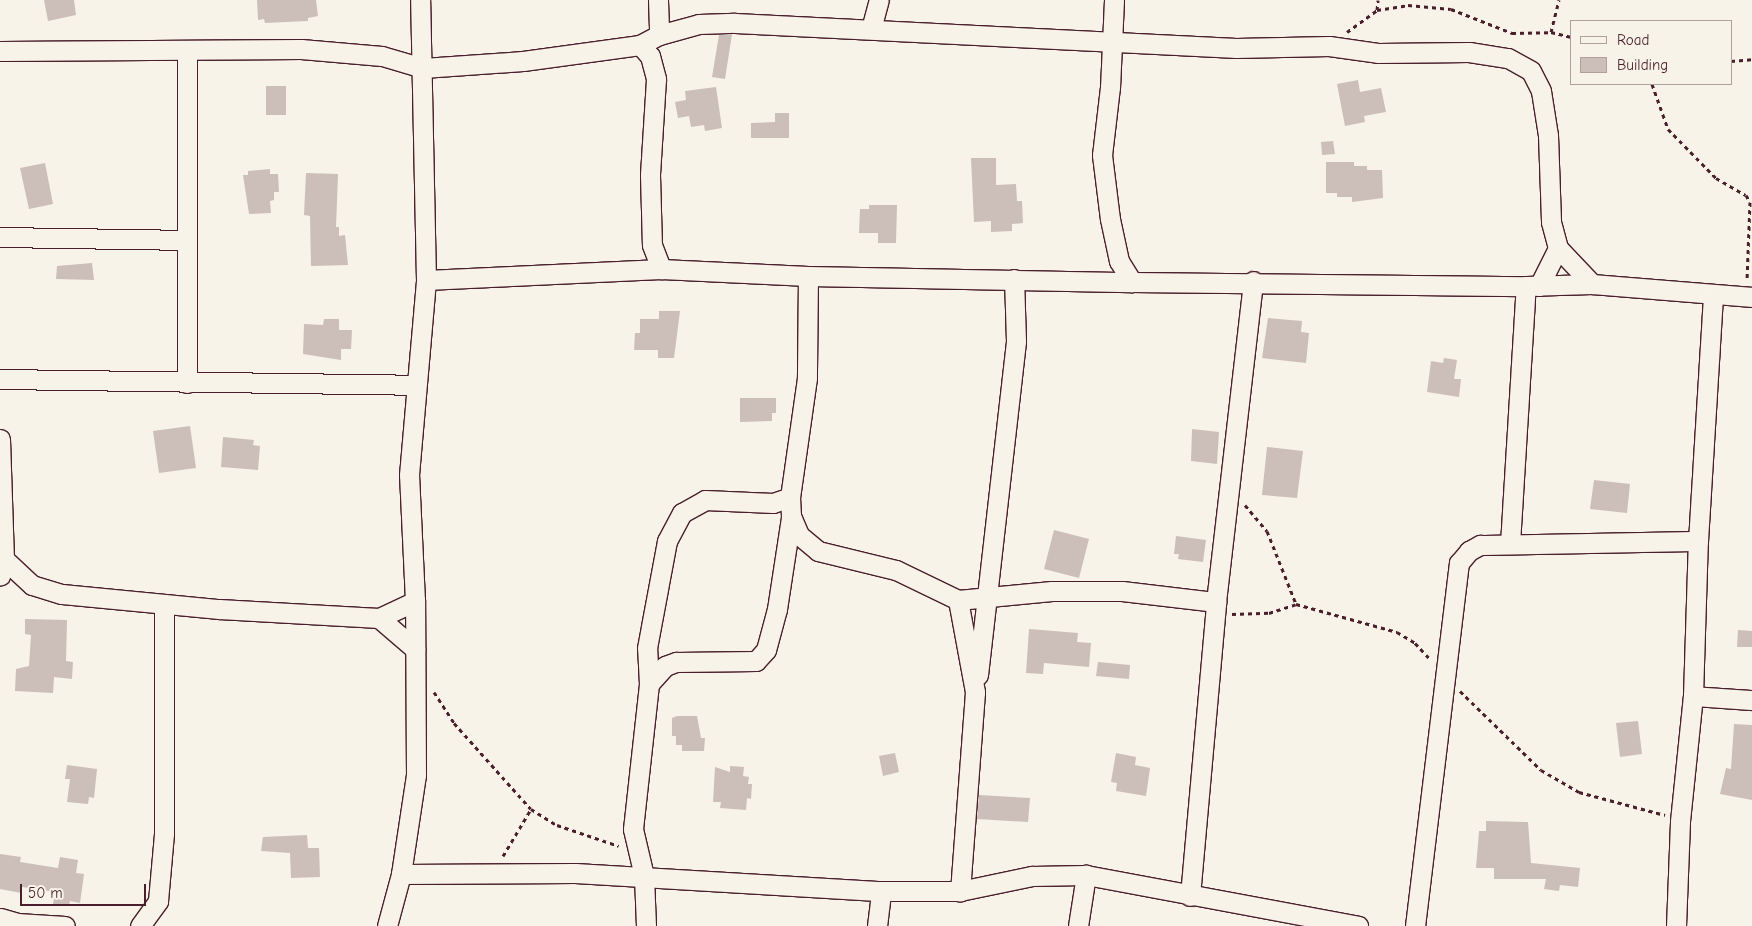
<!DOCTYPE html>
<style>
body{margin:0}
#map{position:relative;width:1752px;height:926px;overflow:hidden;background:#f7f3e8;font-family:"Comic Neue",sans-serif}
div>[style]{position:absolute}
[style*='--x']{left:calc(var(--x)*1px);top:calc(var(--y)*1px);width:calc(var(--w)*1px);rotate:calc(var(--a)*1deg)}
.building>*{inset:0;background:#ccbfb9}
.path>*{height:3px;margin-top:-1.5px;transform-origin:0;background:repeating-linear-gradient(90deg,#4a1f2b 0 4px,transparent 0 8px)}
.roads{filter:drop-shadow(1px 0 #4a1f2b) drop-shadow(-1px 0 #4a1f2b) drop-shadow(0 1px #4a1f2b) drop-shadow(0 -1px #4a1f2b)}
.minor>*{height:19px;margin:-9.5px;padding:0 9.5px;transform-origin:9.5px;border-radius:9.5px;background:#f7f3e8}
span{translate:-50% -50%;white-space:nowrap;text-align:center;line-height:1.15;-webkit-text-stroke:4px #f7f3e8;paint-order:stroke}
.legend{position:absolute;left:1570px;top:20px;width:162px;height:65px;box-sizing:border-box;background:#f7f3e8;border:1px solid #b29e9c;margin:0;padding:6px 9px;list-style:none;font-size:15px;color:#4a1f2b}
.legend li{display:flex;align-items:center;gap:10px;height:25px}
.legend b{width:25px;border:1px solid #b29e9c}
.scale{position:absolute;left:20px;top:884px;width:126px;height:22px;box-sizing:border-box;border:2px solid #4a1f2b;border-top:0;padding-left:6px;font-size:15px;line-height:18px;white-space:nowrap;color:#4a1f2b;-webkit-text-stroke:4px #f7f3e8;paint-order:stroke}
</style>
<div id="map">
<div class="building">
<div style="clip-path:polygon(44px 0,74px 0,76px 15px,48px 21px)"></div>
<div style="clip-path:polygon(257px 0,316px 0,318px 16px,308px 18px,308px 21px,265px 23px,264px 19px,258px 20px)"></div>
<div style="clip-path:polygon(732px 34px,725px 79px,712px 77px,719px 35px)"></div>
<div style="clip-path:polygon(1358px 80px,1360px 92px,1381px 88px,1386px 112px,1364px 116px,1365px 122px,1345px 126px,1337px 84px)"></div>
<div style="clip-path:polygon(266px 86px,286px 86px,286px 115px,266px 115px)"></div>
<div style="clip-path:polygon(716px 87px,722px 128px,705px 131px,704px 125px,691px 127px,689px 116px,678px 118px,675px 102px,686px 100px,685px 91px)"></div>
<div style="clip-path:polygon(775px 113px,789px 113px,789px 138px,751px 138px,751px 123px,775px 122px)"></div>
<div style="clip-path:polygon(1333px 141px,1335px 154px,1322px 155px,1321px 142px)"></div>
<div style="clip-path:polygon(971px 158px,996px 158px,996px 185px,1016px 184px,1017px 201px,1022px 201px,1023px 223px,1012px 224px,1012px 231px,991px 232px,991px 221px,974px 222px)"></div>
<div style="clip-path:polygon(1326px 162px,1354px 162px,1354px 166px,1367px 166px,1367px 170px,1382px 170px,1383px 198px,1352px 202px,1352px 197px,1337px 197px,1337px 193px,1326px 193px)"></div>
<div style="clip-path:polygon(45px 163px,53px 204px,29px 209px,20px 168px)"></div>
<div style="clip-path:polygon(270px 169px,270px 174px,278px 174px,279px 192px,274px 192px,274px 200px,270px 201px,271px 213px,249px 214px,243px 175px,248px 175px,248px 171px)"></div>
<div style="clip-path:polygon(306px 173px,338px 174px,336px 227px,339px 227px,339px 236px,345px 235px,348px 265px,311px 266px,310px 216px,304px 215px)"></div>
<div style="clip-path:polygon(869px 205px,897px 205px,896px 243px,878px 243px,878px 233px,859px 233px,860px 209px,869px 209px)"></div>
<div style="clip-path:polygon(92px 263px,94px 280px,56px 279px,57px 266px)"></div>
<div style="clip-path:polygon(659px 311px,680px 311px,674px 358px,658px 358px,658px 350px,634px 350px,635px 333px,640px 333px,640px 319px,659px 319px)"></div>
<div style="clip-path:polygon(1268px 318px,1302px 321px,1301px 332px,1309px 333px,1306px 363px,1262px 358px)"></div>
<div style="clip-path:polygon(324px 319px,339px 319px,339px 330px,352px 330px,351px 349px,341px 349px,341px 360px,303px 354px,304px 324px,323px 325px)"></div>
<div style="clip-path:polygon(1444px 358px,1457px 360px,1454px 379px,1461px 379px,1459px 397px,1427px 392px,1431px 361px,1443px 363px)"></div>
<div style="clip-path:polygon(740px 398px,776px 398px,776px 413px,772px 413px,772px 421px,740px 422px)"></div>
<div style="clip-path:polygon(190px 426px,196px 468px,159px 473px,153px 431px)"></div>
<div style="clip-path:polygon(1192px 429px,1219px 432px,1217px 464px,1191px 461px)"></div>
<div style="clip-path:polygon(223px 437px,254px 440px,253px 445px,260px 446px,258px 470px,221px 467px)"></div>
<div style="clip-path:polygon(1267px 447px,1303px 451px,1297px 498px,1262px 495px)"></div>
<div style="clip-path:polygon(1594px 480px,1630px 484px,1627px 513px,1590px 509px)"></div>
<div style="clip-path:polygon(1054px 530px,1089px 539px,1079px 578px,1044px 569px)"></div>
<div style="clip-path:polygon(1176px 536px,1206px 540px,1203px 562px,1178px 559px,1179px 554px,1174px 554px)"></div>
<div style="clip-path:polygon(25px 619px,67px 620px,66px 661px,73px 662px,72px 679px,54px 677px,53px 693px,15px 691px,16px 669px,29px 666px,31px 635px,25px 634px)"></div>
<div style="clip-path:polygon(1029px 629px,1078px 633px,1077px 642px,1091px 643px,1089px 667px,1044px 663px,1043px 674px,1026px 673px)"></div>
<div style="clip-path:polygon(1738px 630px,1752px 631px,1752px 647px,1737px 647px)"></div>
<div style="clip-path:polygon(1098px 662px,1130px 665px,1129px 679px,1096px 676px)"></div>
<div style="clip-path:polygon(677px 716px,697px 716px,701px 738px,705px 738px,704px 751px,682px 751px,682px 745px,676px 745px,676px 736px,672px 736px,672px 718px)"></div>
<div style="clip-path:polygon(1638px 721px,1642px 754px,1620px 757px,1616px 723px)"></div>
<div style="clip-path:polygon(1734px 724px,1752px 725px,1752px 800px,1720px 794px,1726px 768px,1731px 769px)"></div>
<div style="clip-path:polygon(895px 753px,899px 772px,883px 776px,879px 756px)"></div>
<div style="clip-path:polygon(1116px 753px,1136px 757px,1135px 765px,1150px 768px,1146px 796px,1116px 791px,1117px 783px,1111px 782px)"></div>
<div style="clip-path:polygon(67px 765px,97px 769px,94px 798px,89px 797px,88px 804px,67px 802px,70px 779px,65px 779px)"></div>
<div style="clip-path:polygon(730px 766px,744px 767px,743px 776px,749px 777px,748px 784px,752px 784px,751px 799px,747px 798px,746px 810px,720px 808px,721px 802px,713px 802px,715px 767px,730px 772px)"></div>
<div style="clip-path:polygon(979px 795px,1030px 798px,1028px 822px,977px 819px)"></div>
<div style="clip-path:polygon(1486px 821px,1528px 822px,1531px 863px,1580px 868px,1578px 887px,1560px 885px,1559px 891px,1544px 889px,1546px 879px,1494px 879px,1494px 868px,1476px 868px,1479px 831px,1486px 831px)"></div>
<div style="clip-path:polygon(307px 835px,308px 848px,319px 848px,320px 877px,291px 878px,290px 853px,261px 851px,263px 837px)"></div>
<div style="clip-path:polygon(0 854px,21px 857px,20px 862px,58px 868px,60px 857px,78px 860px,76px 873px,84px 874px,80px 903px,70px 901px,69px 906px,53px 904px,55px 892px,22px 887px,21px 893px,0 889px)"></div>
</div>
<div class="path">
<div style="--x:1377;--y:10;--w:31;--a:-9"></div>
<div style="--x:1408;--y:5;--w:43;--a:5.3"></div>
<div style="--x:1451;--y:9;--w:66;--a:21.5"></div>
<div style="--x:1512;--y:33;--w:39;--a:-1"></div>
<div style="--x:1551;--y:32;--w:21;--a:14"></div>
<div style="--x:1347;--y:32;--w:37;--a:-36"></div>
<div style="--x:1377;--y:10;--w:10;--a:-84"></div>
<div style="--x:1551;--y:32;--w:33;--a:-76"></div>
<div style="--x:1731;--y:61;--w:21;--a:-5"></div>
<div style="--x:1652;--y:84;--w:48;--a:70.4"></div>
<div style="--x:1668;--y:129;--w:69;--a:45.6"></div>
<div style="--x:1716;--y:178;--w:34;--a:30"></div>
<div style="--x:1746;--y:195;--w:8;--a:60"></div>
<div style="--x:1750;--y:202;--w:78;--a:92.2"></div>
<div style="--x:1245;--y:505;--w:34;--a:50"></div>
<div style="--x:1267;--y:531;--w:79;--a:68.3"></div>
<div style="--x:1296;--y:604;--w:105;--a:15.5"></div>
<div style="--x:1397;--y:632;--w:21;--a:31"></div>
<div style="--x:1415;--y:643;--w:22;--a:47"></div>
<div style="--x:1232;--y:614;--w:37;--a:-2"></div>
<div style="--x:1269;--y:613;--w:28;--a:-18"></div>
<div style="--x:1460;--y:691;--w:113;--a:44.3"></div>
<div style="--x:1541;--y:770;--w:44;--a:30.1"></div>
<div style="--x:1579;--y:792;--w:89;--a:15"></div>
<div style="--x:434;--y:692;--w:37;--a:57"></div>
<div style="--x:454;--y:723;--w:115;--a:48.2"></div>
<div style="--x:531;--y:809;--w:31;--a:32"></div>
<div style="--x:557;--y:825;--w:65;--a:18.7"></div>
<div style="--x:503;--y:856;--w:55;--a:-59.2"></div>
</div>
<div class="roads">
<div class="minor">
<div style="--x:658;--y:0;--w:35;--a:88"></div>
<div style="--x:1114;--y:0;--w:87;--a:92.6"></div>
<div style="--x:1110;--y:87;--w:68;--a:96.7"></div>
<div style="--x:1102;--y:155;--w:64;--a:82.9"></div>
<div style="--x:1110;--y:219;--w:43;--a:77.9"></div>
<div style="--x:1119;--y:261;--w:25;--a:58"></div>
<div style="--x:871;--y:29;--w:30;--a:-75"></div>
<div style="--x:640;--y:45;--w:15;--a:48"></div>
<div style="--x:650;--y:56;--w:24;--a:75"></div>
<div style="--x:656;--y:79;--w:96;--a:93.6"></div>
<div style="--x:650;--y:175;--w:70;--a:88.4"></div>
<div style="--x:652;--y:245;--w:26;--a:69"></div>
<div style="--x:0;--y:51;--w:301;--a:-0.4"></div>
<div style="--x:301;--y:49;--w:81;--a:4.9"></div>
<div style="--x:382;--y:56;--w:43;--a:16.3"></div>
<div style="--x:423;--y:68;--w:100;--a:-4"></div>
<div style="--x:523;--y:61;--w:118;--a:-7.8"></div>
<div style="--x:640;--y:45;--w:21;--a:-28"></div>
<div style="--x:659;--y:35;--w:41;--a:-15.4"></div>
<div style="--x:699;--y:24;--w:36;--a:-2"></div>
<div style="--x:735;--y:23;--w:502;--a:2.86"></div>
<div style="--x:1236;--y:48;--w:93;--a:-1.2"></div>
<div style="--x:1329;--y:46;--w:49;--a:8.1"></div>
<div style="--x:1378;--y:53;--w:91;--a:-0.6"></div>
<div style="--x:1469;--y:52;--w:39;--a:9"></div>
<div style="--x:1508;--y:58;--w:26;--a:29"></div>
<div style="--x:1531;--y:71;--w:22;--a:63"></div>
<div style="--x:1541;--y:91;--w:45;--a:81"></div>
<div style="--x:1548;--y:135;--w:87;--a:88"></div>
<div style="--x:1551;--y:222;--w:27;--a:75"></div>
<div style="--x:1558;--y:248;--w:50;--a:46.6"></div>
<div style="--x:0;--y:237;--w:187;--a:0.9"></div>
<div style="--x:808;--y:276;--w:102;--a:90.6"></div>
<div style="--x:807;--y:378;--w:120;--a:98.1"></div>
<div style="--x:790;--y:497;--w:19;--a:87"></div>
<div style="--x:791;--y:516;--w:21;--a:67"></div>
<div style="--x:799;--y:535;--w:25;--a:40"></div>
<div style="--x:818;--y:551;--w:80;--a:13.7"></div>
<div style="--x:896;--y:570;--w:69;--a:25.8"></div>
<div style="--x:958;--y:600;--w:94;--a:79.5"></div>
<div style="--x:975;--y:692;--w:200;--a:94.3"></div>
<div style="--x:426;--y:280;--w:235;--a:-2.7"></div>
<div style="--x:661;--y:269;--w:147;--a:2.7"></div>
<div style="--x:808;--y:276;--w:324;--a:1.1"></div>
<div style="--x:1132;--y:282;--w:394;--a:0.6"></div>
<div style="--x:1526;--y:286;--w:66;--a:-1.7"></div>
<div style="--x:1592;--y:284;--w:161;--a:4.6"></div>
<div style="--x:1539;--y:286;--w:42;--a:-63.4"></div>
<div style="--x:0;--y:379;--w:416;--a:0.8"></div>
<div style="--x:187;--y:383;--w:333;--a:-90"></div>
<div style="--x:0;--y:439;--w:120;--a:88.1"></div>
<div style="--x:4;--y:559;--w:17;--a:103"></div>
<div style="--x:1510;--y:544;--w:258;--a:-86.5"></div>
<div style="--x:4;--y:559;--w:38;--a:43"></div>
<div style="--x:32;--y:585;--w:31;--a:17"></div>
<div style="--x:62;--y:594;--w:158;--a:5.5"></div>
<div style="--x:219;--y:609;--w:160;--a:3.2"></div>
<div style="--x:379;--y:618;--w:40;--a:-25"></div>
<div style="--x:958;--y:600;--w:94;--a:-5.5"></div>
<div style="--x:1052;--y:591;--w:70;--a:0"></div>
<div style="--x:1122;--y:591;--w:95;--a:6.7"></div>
<div style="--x:379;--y:618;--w:48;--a:40.7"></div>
<div style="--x:978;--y:675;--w:336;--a:-83.5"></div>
<div style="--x:1016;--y:341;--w:62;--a:-91.8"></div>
<div style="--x:649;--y:684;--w:24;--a:-48"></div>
<div style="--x:665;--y:666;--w:12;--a:-20"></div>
<div style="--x:676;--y:662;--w:80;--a:-0.7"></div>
<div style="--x:756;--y:661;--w:15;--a:-48"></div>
<div style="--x:766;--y:650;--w:42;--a:-75"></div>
<div style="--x:777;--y:609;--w:93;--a:-81.3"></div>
<div style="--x:1693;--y:696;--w:59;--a:3.9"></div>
<div style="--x:401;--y:874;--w:174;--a:-0.3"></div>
<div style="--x:575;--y:873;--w:307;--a:3.4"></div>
<div style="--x:881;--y:891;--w:79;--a:0"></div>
<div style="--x:960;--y:891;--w:74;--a:-11.8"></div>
<div style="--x:1032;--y:876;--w:54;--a:-1.1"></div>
<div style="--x:1086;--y:875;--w:277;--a:10.6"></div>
<div style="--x:1190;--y:896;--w:295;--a:-84.9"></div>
<div style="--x:1216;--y:602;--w:323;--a:-83.4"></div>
<div style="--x:0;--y:918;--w:18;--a:16"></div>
<div style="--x:17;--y:923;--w:48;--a:3.6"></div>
<div style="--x:140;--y:926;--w:31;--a:-54"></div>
<div style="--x:158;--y:901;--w:67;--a:-84.9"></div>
<div style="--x:164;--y:834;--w:230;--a:-90"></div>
<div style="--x:387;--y:926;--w:54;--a:-74.9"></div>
<div style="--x:401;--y:874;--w:100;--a:-81.4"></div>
<div style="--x:416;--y:775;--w:174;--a:-90.3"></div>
<div style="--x:415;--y:601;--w:126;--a:-92.7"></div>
<div style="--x:409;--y:475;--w:196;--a:-85"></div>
<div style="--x:426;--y:280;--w:280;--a:-91.2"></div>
<div style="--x:646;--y:926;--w:50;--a:-92.3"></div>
<div style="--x:644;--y:876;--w:48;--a:-103.2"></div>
<div style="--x:633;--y:829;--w:146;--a:-83.7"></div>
<div style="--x:649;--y:684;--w:36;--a:-93"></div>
<div style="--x:647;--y:648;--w:109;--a:-79.4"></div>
<div style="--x:667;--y:541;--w:32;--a:-62"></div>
<div style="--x:682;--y:513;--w:26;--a:-29"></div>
<div style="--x:705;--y:500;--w:68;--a:2.5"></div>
<div style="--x:773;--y:503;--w:18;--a:-19"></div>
<div style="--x:877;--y:926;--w:35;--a:-83"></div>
<div style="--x:1078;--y:926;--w:52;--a:-81.1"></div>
<div style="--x:1415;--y:926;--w:366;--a:-83.1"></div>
<div style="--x:1459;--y:563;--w:16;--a:-50"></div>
<div style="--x:1469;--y:551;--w:13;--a:-29"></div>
<div style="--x:1480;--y:545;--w:218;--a:-1.1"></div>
<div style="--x:1676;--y:926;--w:105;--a:-87.8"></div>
<div style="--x:1680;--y:821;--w:126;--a:-84.1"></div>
<div style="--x:1693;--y:696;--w:155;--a:-88.2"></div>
<div style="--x:1698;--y:541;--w:245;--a:-86.5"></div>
</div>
</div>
<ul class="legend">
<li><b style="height:6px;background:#f7f3e8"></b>Road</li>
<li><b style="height:14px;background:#ccbfb9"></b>Building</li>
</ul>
<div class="scale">50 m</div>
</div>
